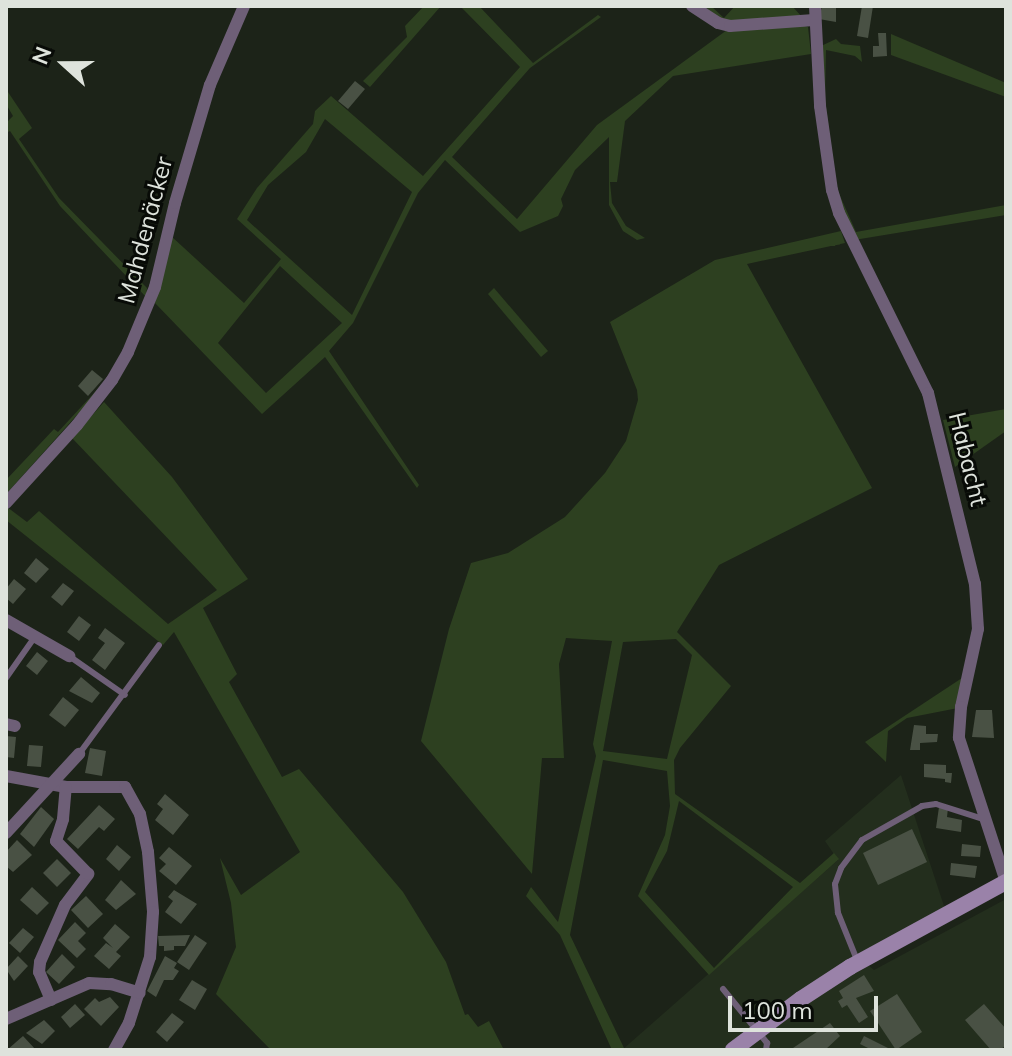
<!DOCTYPE html>
<meta charset="utf-8">
<style>
body{margin:0}
#map{position:relative;width:1012px;height:1056px;overflow:hidden;background:#1c2318;font-family:Mulish,sans-serif}
div>[style]{position:absolute}
[style*='--x']{left:calc(var(--x)*1px);top:calc(var(--y)*1px);width:calc(var(--w)*1px);rotate:calc(var(--a)*1deg)}
.built>*{inset:0;background:#232e1d}
.green>*{inset:0;background:#2d4020}
.building>*{inset:0;background:#495144}
.lane>*{height:6px;margin:-3px;padding:0 3px;transform-origin:3px;border-radius:3px;background:#6e5f77}
.street>*{height:12px;margin:-6px;padding:0 6px;transform-origin:6px;border-radius:6px;background:#6e5f77}
.secondary>*{height:16px;margin:-8px;padding:0 8px;transform-origin:8px;border-radius:8px;background:#9a82a9}
span{translate:-50% -50%;white-space:nowrap;text-align:center;line-height:1.15;-webkit-text-stroke:6px #080b07;paint-order:stroke}
.street-label{font-size:24px;color:#dee3dc}
.frame{position:absolute;inset:0;border:8px solid #dee3dc;pointer-events:none}
.north{position:absolute;left:24px;top:24px;width:80px;height:80px;-webkit-text-stroke:6px #080b07;paint-order:stroke;rotate:291deg;font-size:22px;font-weight:700;line-height:32px;text-align:center;color:#dee3dc}
.north::after{content:'';display:block;margin:auto;width:28px;height:36px;background:#dee3dc;clip-path:polygon(50% 0,100% 100%,50% 72%,0 100%)}
.scale{position:absolute;left:728px;top:996px;width:150px;height:36px;box-sizing:border-box;border:4px solid #dee3dc;border-top:0;padding-left:10px;font-size:24px;line-height:28px;white-space:nowrap;color:#dee3dc;-webkit-text-stroke:6px #080b07;paint-order:stroke}
</style>
<div id="map">
<div class="built">
<div style="clip-path:polygon(901px 775px,945px 909px,860px 958px,874px 970px,1006px 899px,1006px 1050px,622px 1050px,838px 860px,825px 841px)"></div>
</div>
<div class="green">
<div style="clip-path:polygon(424px 6px,441px 6px,370px 87px,363px 81px,407px 37px,405px 26px)"></div>
<div style="clip-path:polygon(evenodd,460px 6px,479px 6px,533px 63px,598px 15px,601px 17px,530px 68px,452px 157px,517px 219px,597px 125px,727px 30px,798px 24px,808px 27px,811px 54px,673px 76px,625px 121px,617px 182px,610px 182px,612px 203px,626px 226px,645px 238px,637px 240px,623px 231px,609px 205px,609px 137px,575px 170px,561px 199px,563px 206px,558px 216px,520px 232px,445px 160px,418px 193px,353px 323px,329px 351px,419px 485px,417px 488px,325px 357px,262px 414px,155px 303px,171px 236px,244px 303px,281px 259px,237px 219px,257px 188px,313px 124px,315px 111px,331px 96px,423px 176px,520px 67px,460px 6px,325px 119px,412px 192px,352px 315px,247px 220px,268px 185px,306px 152px,325px 119px,460px 6px,280px 266px,342px 323px,266px 393px,218px 343px,280px 266px)"></div>
<div style="clip-path:polygon(696px 6px,711px 6px,724px 18px,735px 6px,792px 6px,803px 18px,730px 23px)"></div>
<div style="clip-path:polygon(891px 34px,1006px 83px,1006px 97px,891px 55px)"></div>
<div style="clip-path:polygon(836px 39px,841px 44px,860px 46px,862px 62px,855px 56px,826px 50px,825px 99px,837px 189px,856px 232px,1006px 205px,1006px 215px,854px 240px,833px 184px,819px 60px,821px 46px)"></div>
<div style="clip-path:polygon(6px 89px,32px 128px,19px 139px,59px 198px,147px 288px,146px 297px,60px 206px,10px 131px,6px 133px,6px 123px,13px 116px,6px 104px)"></div>
<div style="clip-path:polygon(evenodd,841px 231px,845px 243px,747px 264px,872px 488px,719px 565px,677px 632px,731px 686px,680px 748px,674px 760px,675px 794px,800px 883px,834px 853px,839px 859px,709px 975px,638px 896px,665px 835px,670px 806px,667px 771px,603px 760px,570px 935px,624px 1048px,612px 1050px,560px 935px,526px 896px,531px 887px,558px 922px,596px 756px,593px 744px,612px 641px,566px 638px,559px 664px,564px 758px,542px 758px,532px 874px,421px 741px,449px 629px,471px 563px,508px 553px,565px 517px,605px 473px,626px 441px,638px 400px,637px 390px,610px 322px,715px 260px,841px 231px,676px 639px,692px 655px,667px 759px,603px 751px,623px 642px,676px 639px,841px 231px,679px 801px,793px 887px,714px 968px,645px 892px,667px 851px,679px 801px)"></div>
<div style="clip-path:polygon(494px 288px,548px 351px,541px 357px,488px 294px)"></div>
<div style="clip-path:polygon(106px 380px,103px 386px,6px 494px,6px 480px,54px 429px,58px 432px)"></div>
<div style="clip-path:polygon(104px 402px,172px 477px,248px 579px,203px 608px,237px 674px,229px 682px,282px 777px,299px 769px,403px 892px,446px 962px,465px 1015px,468px 1014px,478px 1027px,489px 1021px,504px 1050px,271px 1050px,216px 994px,236px 947px,231px 903px,220px 858px,241px 895px,300px 852px,174px 632px,163px 645px,6px 520px,7px 507px,27px 522px,39px 511px,168px 624px,217px 590px,72px 438px)"></div>
<div style="clip-path:polygon(1006px 409px,1006px 431px,955px 467px,943px 420px)"></div>
<div style="clip-path:polygon(962px 678px,958px 708px,907px 718px,888px 731px,886px 762px,865px 742px)"></div>
</div>
<div class="building">
<div style="clip-path:polygon(822px 6px,836px 6px,836px 22px,819px 19px)"></div>
<div style="clip-path:polygon(862px 6px,873px 6px,868px 38px,857px 36px)"></div>
<div style="clip-path:polygon(878px 33px,886px 33px,887px 56px,873px 57px,873px 46px,879px 46px)"></div>
<div style="clip-path:polygon(355px 81px,365px 89px,348px 109px,338px 101px)"></div>
<div style="clip-path:polygon(92px 370px,103px 379px,88px 396px,78px 386px)"></div>
<div style="clip-path:polygon(36px 558px,49px 569px,36px 583px,24px 573px)"></div>
<div style="clip-path:polygon(14px 579px,26px 589px,13px 604px,6px 598px,6px 589px)"></div>
<div style="clip-path:polygon(63px 583px,74px 591px,62px 606px,51px 597px)"></div>
<div style="clip-path:polygon(79px 616px,91px 625px,79px 641px,67px 632px)"></div>
<div style="clip-path:polygon(105px 628px,125px 643px,105px 670px,92px 660px,105px 643px,98px 638px)"></div>
<div style="clip-path:polygon(37px 652px,48px 661px,37px 675px,26px 666px)"></div>
<div style="clip-path:polygon(81px 677px,100px 693px,92px 703px,69px 691px)"></div>
<div style="clip-path:polygon(63px 697px,79px 710px,65px 727px,49px 715px)"></div>
<div style="clip-path:polygon(976px 710px,992px 710px,994px 738px,972px 737px)"></div>
<div style="clip-path:polygon(914px 725px,926px 726px,926px 734px,938px 734px,937px 742px,920px 743px,920px 750px,910px 750px)"></div>
<div style="clip-path:polygon(6px 736px,16px 737px,14px 758px,6px 757px)"></div>
<div style="clip-path:polygon(29px 745px,43px 746px,41px 767px,27px 766px)"></div>
<div style="clip-path:polygon(90px 748px,106px 751px,102px 776px,85px 773px)"></div>
<div style="clip-path:polygon(924px 764px,946px 765px,946px 773px,952px 773px,951px 783px,945px 782px,945px 779px,924px 777px)"></div>
<div style="clip-path:polygon(165px 794px,189px 815px,173px 835px,155px 820px,163px 809px,157px 804px)"></div>
<div style="clip-path:polygon(99px 805px,115px 819px,104px 831px,99px 827px,78px 849px,67px 839px)"></div>
<div style="clip-path:polygon(41px 807px,54px 819px,34px 847px,20px 834px)"></div>
<div style="clip-path:polygon(939px 807px,948px 808px,947px 817px,962px 820px,961px 832px,936px 828px)"></div>
<div style="clip-path:polygon(912px 829px,927px 862px,878px 885px,863px 853px)"></div>
<div style="clip-path:polygon(17px 840px,32px 855px,13px 872px,6px 866px,6px 852px)"></div>
<div style="clip-path:polygon(962px 844px,981px 846px,980px 857px,961px 856px)"></div>
<div style="clip-path:polygon(117px 845px,131px 857px,119px 871px,106px 859px)"></div>
<div style="clip-path:polygon(169px 847px,192px 866px,176px 885px,159px 871px,166px 864px,159px 858px)"></div>
<div style="clip-path:polygon(57px 859px,71px 873px,57px 887px,43px 873px)"></div>
<div style="clip-path:polygon(951px 863px,977px 866px,975px 878px,950px 875px)"></div>
<div style="clip-path:polygon(121px 880px,136px 894px,116px 910px,105px 900px)"></div>
<div style="clip-path:polygon(32px 887px,49px 903px,37px 915px,20px 900px)"></div>
<div style="clip-path:polygon(174px 890px,197px 904px,181px 924px,165px 912px,173px 901px,168px 897px)"></div>
<div style="clip-path:polygon(86px 896px,103px 914px,88px 928px,71px 910px)"></div>
<div style="clip-path:polygon(75px 922px,86px 933px,78px 941px,86px 949px,77px 958px,58px 940px)"></div>
<div style="clip-path:polygon(115px 924px,130px 937px,116px 952px,121px 956px,109px 969px,94px 956px,106px 943px,113px 948px,103px 938px)"></div>
<div style="clip-path:polygon(23px 928px,34px 937px,20px 953px,9px 943px)"></div>
<div style="clip-path:polygon(190px 935px,185px 946px,174px 946px,174px 950px,164px 951px,164px 946px,159px 946px,158px 936px)"></div>
<div style="clip-path:polygon(195px 935px,207px 943px,189px 970px,177px 962px)"></div>
<div style="clip-path:polygon(62px 954px,75px 967px,59px 984px,46px 972px)"></div>
<div style="clip-path:polygon(18px 956px,28px 966px,14px 981px,6px 969px)"></div>
<div style="clip-path:polygon(165px 956px,177px 963px,174px 968px,179px 971px,173px 980px,164px 980px,156px 997px,147px 991px)"></div>
<div style="clip-path:polygon(864px 975px,874px 991px,856px 998px,868px 1017px,859px 1023px,847px 1005px,842px 1008px,838px 1001px,843px 998px,839px 991px)"></div>
<div style="clip-path:polygon(192px 980px,207px 989px,195px 1010px,179px 1000px)"></div>
<div style="clip-path:polygon(897px 994px,922px 1032px,896px 1050px,870px 1011px)"></div>
<div style="clip-path:polygon(110px 997px,119px 1007px,101px 1026px,84px 1009px,95px 998px,99px 1002px)"></div>
<div style="clip-path:polygon(75px 1004px,85px 1015px,70px 1028px,61px 1017px)"></div>
<div style="clip-path:polygon(984px 1004px,1006px 1029px,1006px 1045px,1000px 1050px,991px 1050px,965px 1020px)"></div>
<div style="clip-path:polygon(172px 1013px,184px 1022px,167px 1042px,156px 1032px)"></div>
<div style="clip-path:polygon(44px 1020px,55px 1031px,42px 1044px,26px 1033px)"></div>
<div style="clip-path:polygon(830px 1023px,840px 1036px,825px 1050px,793px 1048px)"></div>
<div style="clip-path:polygon(23px 1036px,36px 1050px,7px 1050px)"></div>
<div style="clip-path:polygon(864px 1036px,892px 1050px,872px 1050px,860px 1044px)"></div>
</div>
<div class="lane">
<div style="--x:69;--y:656;--w:68;--a:34.9"></div>
<div style="--x:6;--y:678;--w:49;--a:-55"></div>
<div style="--x:79;--y:754;--w:135;--a:-53.7"></div>
<div style="--x:857;--y:960;--w:51;--a:-112"></div>
<div style="--x:838;--y:913;--w:29;--a:-96"></div>
<div style="--x:835;--y:884;--w:17;--a:-69"></div>
<div style="--x:841;--y:868;--w:35;--a:-53"></div>
<div style="--x:862;--y:840;--w:69;--a:-29.5"></div>
<div style="--x:922;--y:806;--w:14;--a:-8"></div>
<div style="--x:936;--y:804;--w:49;--a:17.7"></div>
<div style="--x:723;--y:989;--w:70;--a:50.8"></div>
<div style="--x:767;--y:1043;--w:7;--a:98"></div>
</div>
<div class="street">
<div style="--x:692;--y:6;--w:31;--a:33"></div>
<div style="--x:718;--y:23;--w:12;--a:14"></div>
<div style="--x:730;--y:26;--w:84;--a:-4.1"></div>
<div style="--x:815;--y:6;--w:100;--a:87.1"></div>
<div style="--x:820;--y:106;--w:85;--a:81.9"></div>
<div style="--x:832;--y:190;--w:24;--a:73"></div>
<div style="--x:839;--y:213;--w:201;--a:63.7"></div>
<div style="--x:928;--y:393;--w:197;--a:76.2"></div>
<div style="--x:975;--y:584;--w:45;--a:86.2"></div>
<div style="--x:978;--y:629;--w:80;--a:102.3"></div>
<div style="--x:961;--y:707;--w:31;--a:94"></div>
<div style="--x:959;--y:738;--w:151;--a:71.9"></div>
<div style="--x:6;--y:503;--w:105;--a:-47.7"></div>
<div style="--x:77;--y:425;--w:57;--a:-52.1"></div>
<div style="--x:112;--y:380;--w:32;--a:-60"></div>
<div style="--x:128;--y:352;--w:70;--a:-67.4"></div>
<div style="--x:155;--y:287;--w:86;--a:-76.6"></div>
<div style="--x:175;--y:203;--w:123;--a:-73.5"></div>
<div style="--x:210;--y:85;--w:86;--a:-66.7"></div>
<div style="--x:6;--y:620;--w:73;--a:29.7"></div>
<div style="--x:6;--y:724;--w:9;--a:13"></div>
<div style="--x:6;--y:776;--w:61;--a:10.4"></div>
<div style="--x:66;--y:787;--w:59;--a:0"></div>
<div style="--x:125;--y:787;--w:31;--a:61"></div>
<div style="--x:140;--y:814;--w:39;--a:78"></div>
<div style="--x:148;--y:852;--w:60;--a:85.2"></div>
<div style="--x:153;--y:912;--w:45;--a:93.8"></div>
<div style="--x:150;--y:957;--w:69;--a:107.7"></div>
<div style="--x:129;--y:1023;--w:31;--a:119"></div>
<div style="--x:6;--y:833;--w:108;--a:-47.3"></div>
<div style="--x:51;--y:1000;--w:30;--a:-113"></div>
<div style="--x:39;--y:972;--w:10;--a:-84"></div>
<div style="--x:40;--y:962;--w:62;--a:-66.3"></div>
<div style="--x:65;--y:905;--w:39;--a:-53"></div>
<div style="--x:88;--y:874;--w:46;--a:-134.1"></div>
<div style="--x:56;--y:841;--w:23;--a:-72"></div>
<div style="--x:63;--y:819;--w:32;--a:-85"></div>
<div style="--x:6;--y:1019;--w:90;--a:-23.4"></div>
<div style="--x:89;--y:983;--w:22;--a:3"></div>
<div style="--x:111;--y:984;--w:30;--a:17"></div>
</div>
<div class="secondary">
<div style="--x:733;--y:1050;--w:85;--a:-36.9"></div>
<div style="--x:801;--y:999;--w:59;--a:-33.1"></div>
<div style="--x:850;--y:967;--w:178;--a:-28.6"></div>
</div>
<div class="street-label">
<span style="left:145px;top:230px;rotate:-75deg">Mahdenäcker</span>
<span style="left:968px;top:459px;rotate:76deg">Habacht</span>
</div>
<div class="frame"></div>
<div class="north">N</div>
<div class="scale">100 m</div>
</div>
